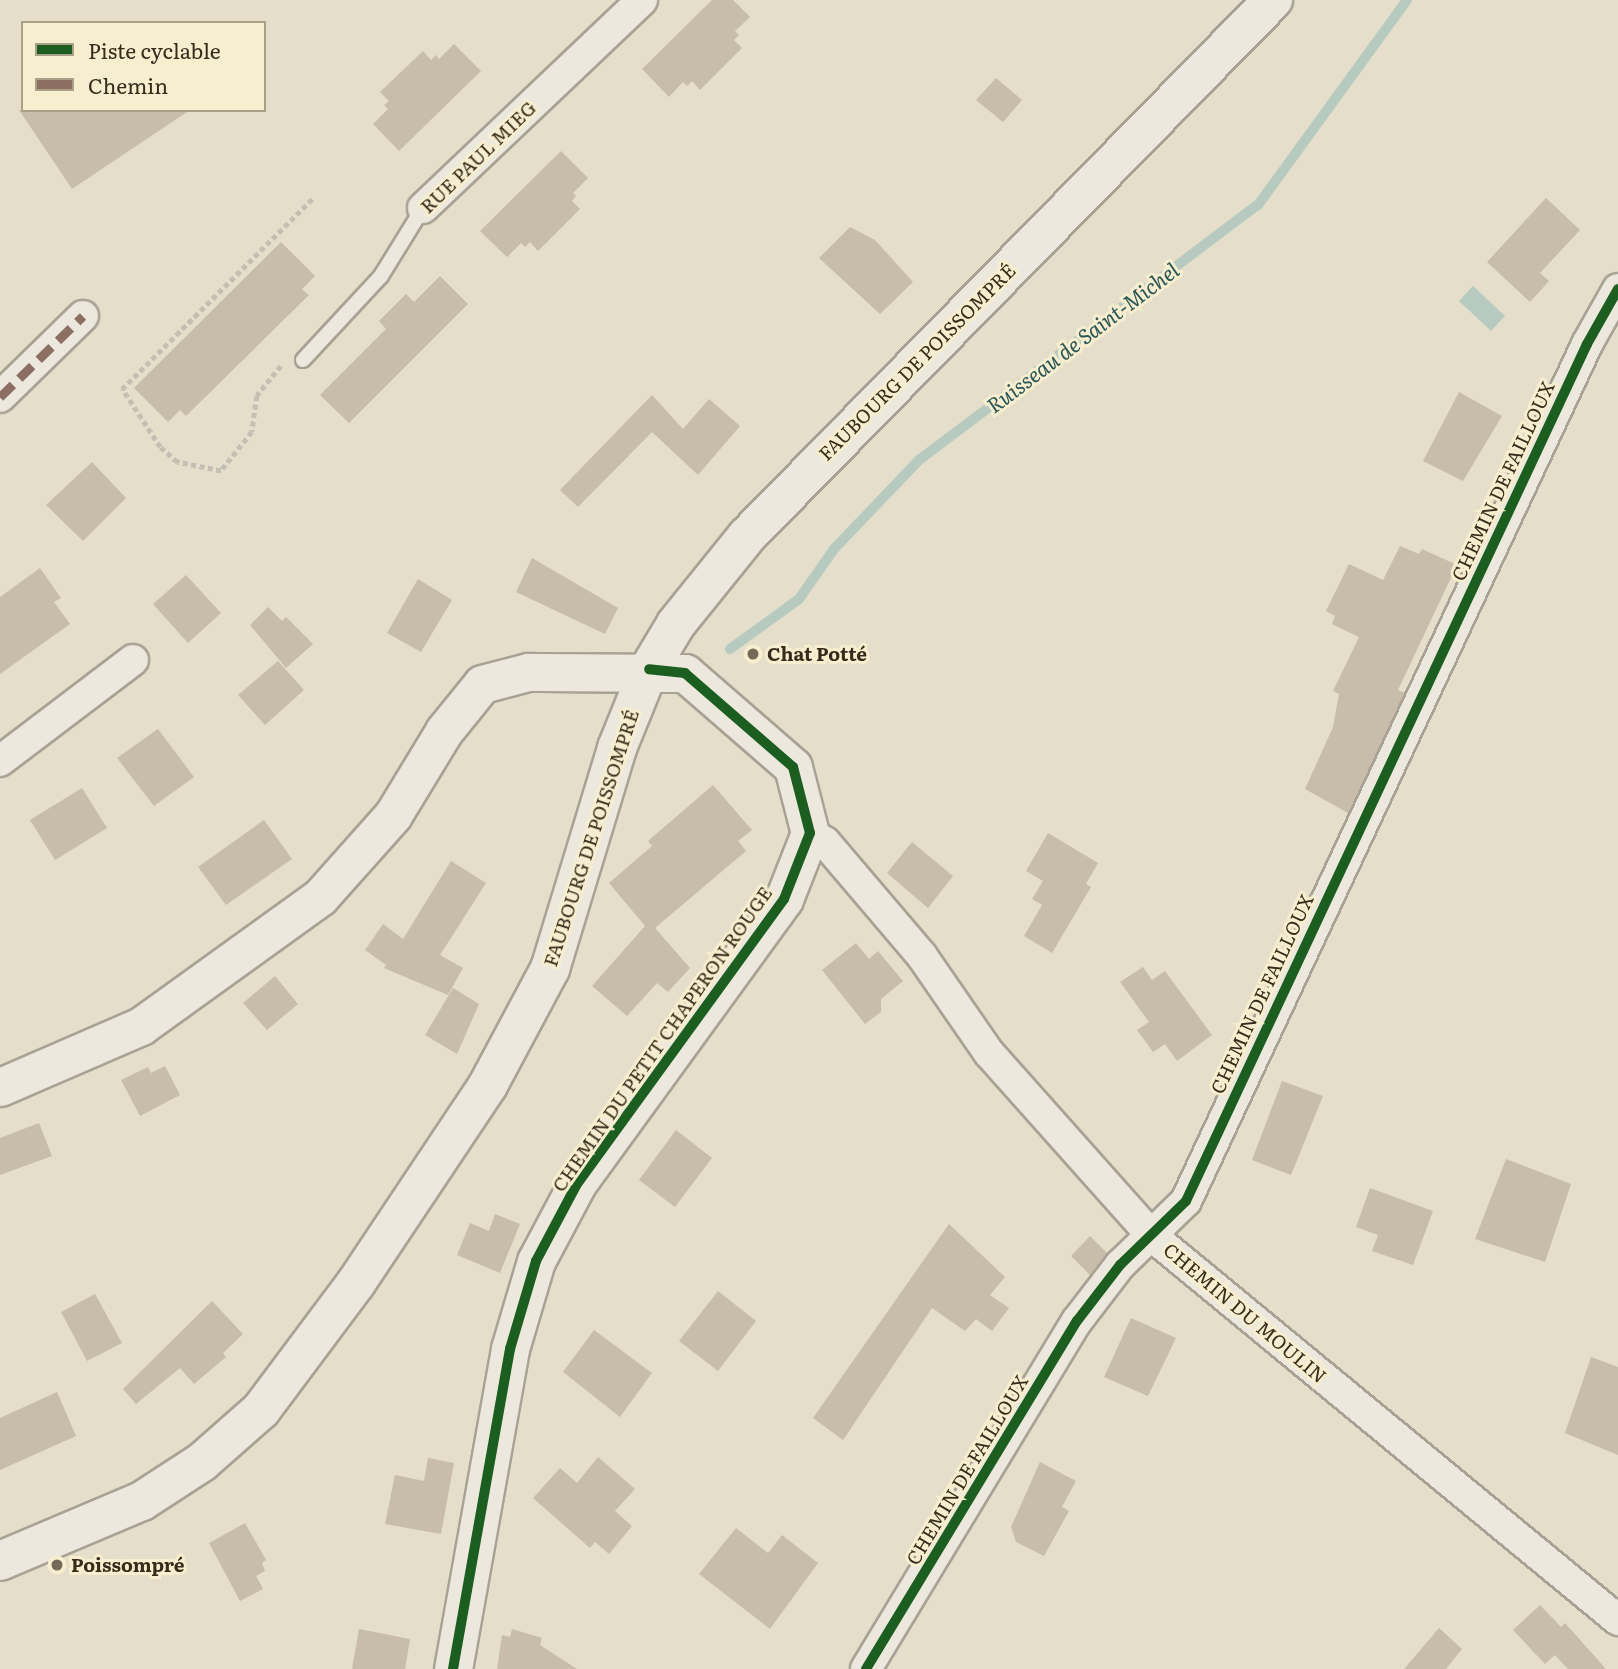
<!DOCTYPE html>
<meta charset="utf-8">
<style>
body{margin:0}
#map{position:relative;width:1618px;height:1669px;overflow:hidden;background:#e4deca;font-family:Literata,serif}
div>[style]{position:absolute}
[style*='--x']{left:calc(var(--x)*1px);top:calc(var(--y)*1px);width:calc(var(--w)*1px);rotate:calc(var(--a)*1deg)}
.water>*{inset:0;background:#b6cabf}
.stream>*{height:10px;margin:-5px;padding:0 5px;transform-origin:5px;border-radius:5px;background:#b6cabf}
.building>*{inset:0;background:#c8bcab}
.path>*{height:4.5px;margin-top:-2.25px;transform-origin:0;background:repeating-linear-gradient(90deg,#c4bfb3 0 5px,transparent 0 8.5px)}
.roads{filter:drop-shadow(2px 0 #a9a294) drop-shadow(-2px 0 #a9a294) drop-shadow(0 2px #a9a294) drop-shadow(0 -2px #a9a294)}
.service>*{height:14px;margin:-7px;padding:0 7px;transform-origin:7px;border-radius:7px;background:#ece8dd}
.minor>*{height:30px;margin:-15px;padding:0 15px;transform-origin:15px;border-radius:15px;background:#ece8dd}
.tertiary>*{height:37px;margin:-18.5px;padding:0 18.5px;transform-origin:18.5px;border-radius:18.5px;background:#ece8dd}
.secondary>*{height:38px;margin:-19px;padding:0 19px;transform-origin:19px;border-radius:19px;background:#ece8dd}
.quiet>*{height:9px;margin-top:-4.5px;transform-origin:0;background:repeating-linear-gradient(90deg,#8d6e63 0 18px,transparent 0 27px)}
.cycleway>*{height:10px;margin:-5px;padding:0 5px;transform-origin:5px;border-radius:5px;background:#1b5e20}
.dots>*{width:19px;height:19px;translate:-50% -50%;box-sizing:border-box;border:4px solid #f6eecf;border-radius:50%}
span{translate:-50% -50%;white-space:nowrap;text-align:center;line-height:1.15;-webkit-text-stroke:6px #f6eecf;paint-order:stroke}
.street-label{font-size:19px;color:#372b1c}
.poi-label{font-size:19px;color:#372b1c;font-weight:700}
.left{translate:0 -50%;text-align:left}
.water-label{font-size:21px;color:#2b5758;font-style:italic}
.legend{position:absolute;left:21px;top:21px;width:245px;height:91px;box-sizing:border-box;background:#f6eecf;border:2px solid #aaa087;margin:0;padding:9px 12px;list-style:none;font-size:21px;color:#372b1c}
.legend li{display:flex;align-items:center;gap:14px;height:35px}
.legend b{width:35px;border:2px solid #aaa087}
</style>
<div id="map">
<div class="water">
<div style="clip-path:polygon(1473px 286px,1505px 316px,1491px 331px,1459px 301px)"></div>
</div>
<div class="stream">
<div style="--x:730;--y:649;--w:85;--a:-35.9"></div>
<div style="--x:799;--y:599;--w:61;--a:-55"></div>
<div style="--x:834;--y:549;--w:123;--a:-46.3"></div>
<div style="--x:919;--y:460;--w:424;--a:-37"></div>
<div style="--x:1258;--y:205;--w:253;--a:-54"></div>
</div>
<div class="building">
<div style="clip-path:polygon(712px 0,733px 0,750px 17px,735px 31px,739px 35px,734px 40px,742px 48px,700px 90px,692px 81px,687px 86px,683px 82px,669px 97px,642px 69px)"></div>
<div style="clip-path:polygon(454px 44px,481px 71px,399px 151px,373px 124px,388px 109px,384px 105px,389px 101px,380px 92px,423px 51px,431px 60px,436px 55px,439px 59px)"></div>
<div style="clip-path:polygon(996px 78px,1022px 100px,1003px 122px,976px 100px)"></div>
<div style="clip-path:polygon(19px 110px,190px 110px,72px 189px)"></div>
<div style="clip-path:polygon(561px 151px,588px 178px,573px 193px,576px 196px,572px 201px,580px 209px,538px 251px,530px 242px,525px 247px,521px 243px,507px 257px,480px 231px)"></div>
<div style="clip-path:polygon(1546px 198px,1580px 230px,1540px 273px,1549px 281px,1530px 302px,1487px 262px)"></div>
<div style="clip-path:polygon(850px 227px,875px 240px,913px 282px,880px 314px,819px 258px)"></div>
<div style="clip-path:polygon(281px 242px,315px 276px,302px 289px,309px 295px,186px 416px,180px 410px,168px 422px,134px 388px)"></div>
<div style="clip-path:polygon(440px 276px,468px 304px,349px 423px,320px 395px,386px 329px,379px 321px,406px 294px,414px 302px)"></div>
<div style="clip-path:polygon(1459px 392px,1502px 416px,1463px 481px,1423px 461px)"></div>
<div style="clip-path:polygon(652px 395px,683px 429px,709px 399px,740px 426px,698px 475px,652px 432px,578px 507px,560px 490px)"></div>
<div style="clip-path:polygon(92px 462px,126px 498px,83px 541px,46px 505px)"></div>
<div style="clip-path:polygon(1400px 546px,1419px 554px,1422px 549px,1457px 565px,1398px 690px,1405px 693px,1348px 813px,1305px 789px,1333px 727px,1339px 694px,1333px 691px,1359px 637px,1332px 624px,1335px 616px,1326px 611px,1349px 564px,1383px 580px)"></div>
<div style="clip-path:polygon(532px 558px,618px 608px,605px 634px,516px 592px)"></div>
<div style="clip-path:polygon(40px 568px,61px 598px,54px 602px,70px 624px,0 674px,0 597px)"></div>
<div style="clip-path:polygon(186px 575px,221px 613px,188px 643px,153px 604px)"></div>
<div style="clip-path:polygon(418px 579px,452px 600px,421px 652px,387px 633px)"></div>
<div style="clip-path:polygon(268px 607px,282px 621px,286px 617px,313px 644px,286px 668px,250px 625px)"></div>
<div style="clip-path:polygon(278px 661px,304px 690px,265px 725px,238px 695px)"></div>
<div style="clip-path:polygon(158px 729px,194px 777px,154px 806px,117px 758px)"></div>
<div style="clip-path:polygon(713px 785px,752px 830px,738px 841px,746px 851px,655px 928px,690px 968px,668px 992px,657px 983px,627px 1016px,592px 986px,645px 926px,609px 883px,652px 846px,648px 841px)"></div>
<div style="clip-path:polygon(82px 788px,107px 828px,55px 860px,30px 820px)"></div>
<div style="clip-path:polygon(264px 820px,292px 859px,226px 905px,198px 867px)"></div>
<div style="clip-path:polygon(1048px 833px,1098px 863px,1086px 884px,1091px 887px,1052px 953px,1024px 936px,1042px 905px,1032px 899px,1043px 881px,1026px 871px)"></div>
<div style="clip-path:polygon(912px 842px,953px 876px,928px 908px,887px 873px)"></div>
<div style="clip-path:polygon(451px 861px,486px 883px,440px 955px,463px 968px,448px 995px,384px 968px,386px 965px,365px 950px,383px 924px,403px 939px)"></div>
<div style="clip-path:polygon(856px 943px,869px 959px,878px 951px,903px 981px,881px 999px,881px 1012px,865px 1024px,822px 970px)"></div>
<div style="clip-path:polygon(1143px 967px,1152px 980px,1165px 971px,1212px 1035px,1177px 1061px,1165px 1044px,1153px 1052px,1137px 1030px,1149px 1022px,1120px 982px)"></div>
<div style="clip-path:polygon(275px 976px,298px 1004px,267px 1030px,243px 1003px)"></div>
<div style="clip-path:polygon(453px 988px,479px 1004px,457px 1054px,425px 1035px)"></div>
<div style="clip-path:polygon(165px 1066px,180px 1095px,140px 1116px,121px 1080px,148px 1067px,151px 1073px)"></div>
<div style="clip-path:polygon(1282px 1081px,1323px 1096px,1291px 1175px,1252px 1160px)"></div>
<div style="clip-path:polygon(39px 1123px,52px 1156px,0 1175px,0 1138px)"></div>
<div style="clip-path:polygon(676px 1130px,712px 1158px,675px 1207px,639px 1180px)"></div>
<div style="clip-path:polygon(1506px 1159px,1571px 1184px,1545px 1262px,1475px 1239px)"></div>
<div style="clip-path:polygon(1370px 1188px,1433px 1211px,1413px 1265px,1372px 1251px,1378px 1235px,1356px 1227px)"></div>
<div style="clip-path:polygon(495px 1214px,520px 1224px,500px 1273px,457px 1255px,470px 1223px,489px 1231px)"></div>
<div style="clip-path:polygon(949px 1224px,1005px 1277px,990px 1295px,1009px 1308px,992px 1331px,976px 1319px,965px 1331px,932px 1308px,843px 1440px,813px 1418px)"></div>
<div style="clip-path:polygon(1090px 1236px,1107px 1253px,1090px 1275px,1071px 1256px)"></div>
<div style="clip-path:polygon(718px 1291px,756px 1321px,718px 1371px,679px 1341px)"></div>
<div style="clip-path:polygon(95px 1294px,122px 1343px,87px 1361px,61px 1312px)"></div>
<div style="clip-path:polygon(212px 1301px,243px 1334px,223px 1353px,226px 1357px,194px 1384px,180px 1368px,136px 1404px,123px 1389px)"></div>
<div style="clip-path:polygon(1131px 1318px,1176px 1338px,1148px 1396px,1104px 1377px)"></div>
<div style="clip-path:polygon(594px 1330px,652px 1373px,620px 1417px,563px 1372px)"></div>
<div style="clip-path:polygon(1591px 1357px,1618px 1367px,1618px 1455px,1565px 1433px)"></div>
<div style="clip-path:polygon(57px 1392px,76px 1436px,0 1470px,0 1418px)"></div>
<div style="clip-path:polygon(598px 1457px,635px 1489px,615px 1511px,632px 1526px,609px 1554px,595px 1542px,590px 1548px,533px 1498px,560px 1468px,577px 1483px)"></div>
<div style="clip-path:polygon(428px 1458px,454px 1463px,441px 1534px,385px 1524px,395px 1475px,424px 1481px)"></div>
<div style="clip-path:polygon(1040px 1462px,1076px 1481px,1062px 1507px,1069px 1511px,1044px 1556px,1016px 1542px,1011px 1527px)"></div>
<div style="clip-path:polygon(245px 1523px,266px 1560px,262px 1563px,265px 1571px,256px 1576px,263px 1589px,240px 1601px,209px 1543px)"></div>
<div style="clip-path:polygon(736px 1528px,768px 1553px,782px 1535px,818px 1563px,770px 1629px,699px 1574px)"></div>
<div style="clip-path:polygon(1540px 1605px,1561px 1627px,1565px 1623px,1606px 1669px,1568px 1669px,1555px 1655px,1545px 1664px,1513px 1630px)"></div>
<div style="clip-path:polygon(1439px 1628px,1462px 1649px,1446px 1669px,1404px 1669px)"></div>
<div style="clip-path:polygon(359px 1629px,410px 1639px,405px 1669px,352px 1669px)"></div>
<div style="clip-path:polygon(512px 1629px,542px 1638px,540px 1645px,577px 1669px,497px 1669px,502px 1635px,510px 1637px)"></div>
</div>
<div class="path">
<div style="--x:281;--y:366;--w:38;--a:129"></div>
<div style="--x:257;--y:396;--w:36;--a:98"></div>
<div style="--x:252;--y:432;--w:50;--a:128.5"></div>
<div style="--x:221;--y:471;--w:45;--a:-168.4"></div>
<div style="--x:177;--y:462;--w:23;--a:-139"></div>
<div style="--x:160;--y:447;--w:69;--a:-123.2"></div>
<div style="--x:122;--y:389;--w:269;--a:-45"></div>
</div>
<div class="roads">
<div class="service">
<div style="--x:303;--y:360;--w:115;--a:-47.1"></div>
<div style="--x:381;--y:276;--w:80;--a:-58.3"></div>
</div>
<div class="minor">
<div style="--x:423;--y:208;--w:302;--a:-43.5"></div>
<div style="--x:0;--y:397;--w:116;--a:-44.3"></div>
<div style="--x:0;--y:761;--w:167;--a:-37.2"></div>
<div style="--x:810;--y:833;--w:17;--a:31"></div>
<div style="--x:825;--y:842;--w:150;--a:49.6"></div>
<div style="--x:922;--y:956;--w:118;--a:55.4"></div>
<div style="--x:989;--y:1053;--w:245;--a:48.3"></div>
<div style="--x:1152;--y:1236;--w:604;--a:39.49"></div>
<div style="--x:866;--y:1669;--w:407;--a:-58.8"></div>
<div style="--x:1077;--y:1321;--w:71;--a:-52.5"></div>
<div style="--x:1120;--y:1265;--w:92;--a:-44.1"></div>
<div style="--x:1186;--y:1201;--w:946;--a:-64.92"></div>
<div style="--x:1587;--y:344;--w:63;--a:-60.6"></div>
</div>
<div class="tertiary">
<div style="--x:0;--y:1087;--w:154;--a:-23.4"></div>
<div style="--x:141;--y:1026;--w:221;--a:-35.8"></div>
<div style="--x:320;--y:897;--w:110;--a:-48.3"></div>
<div style="--x:393;--y:815;--w:98;--a:-58.7"></div>
<div style="--x:444;--y:731;--w:60;--a:-51"></div>
<div style="--x:482;--y:684;--w:48;--a:-14.6"></div>
<div style="--x:528;--y:672;--w:157;--a:0.4"></div>
<div style="--x:685;--y:673;--w:143;--a:41"></div>
<div style="--x:793;--y:767;--w:68;--a:75.6"></div>
<div style="--x:810;--y:833;--w:71;--a:111.5"></div>
<div style="--x:784;--y:899;--w:352;--a:126"></div>
<div style="--x:577;--y:1184;--w:87;--a:118"></div>
<div style="--x:536;--y:1261;--w:92;--a:106.5"></div>
<div style="--x:510;--y:1349;--w:325;--a:100.1"></div>
</div>
<div class="secondary">
<div style="--x:0;--y:1561;--w:154;--a:-22.9"></div>
<div style="--x:142;--y:1501;--w:72;--a:-33"></div>
<div style="--x:202;--y:1462;--w:79;--a:-41.4"></div>
<div style="--x:261;--y:1410;--w:159;--a:-53.2"></div>
<div style="--x:356;--y:1283;--w:238;--a:-56.3"></div>
<div style="--x:488;--y:1085;--w:132;--a:-61.9"></div>
<div style="--x:550;--y:969;--w:231;--a:-73.1"></div>
<div style="--x:617;--y:748;--w:85;--a:-67.9"></div>
<div style="--x:649;--y:669;--w:52;--a:-59"></div>
<div style="--x:676;--y:624;--w:113;--a:-51.1"></div>
<div style="--x:747;--y:536;--w:751;--a:-45.54"></div>
</div>
</div>
<div class="quiet">
<div style="--x:0;--y:397;--w:116;--a:-44.3"></div>
</div>
<div class="cycleway">
<div style="--x:453;--y:1669;--w:325;--a:-79.9"></div>
<div style="--x:510;--y:1349;--w:92;--a:-73.5"></div>
<div style="--x:536;--y:1261;--w:87;--a:-62"></div>
<div style="--x:577;--y:1184;--w:352;--a:-54"></div>
<div style="--x:784;--y:899;--w:71;--a:-68.5"></div>
<div style="--x:810;--y:833;--w:68;--a:-104.4"></div>
<div style="--x:793;--y:767;--w:143;--a:-139"></div>
<div style="--x:685;--y:673;--w:36;--a:-174"></div>
<div style="--x:866;--y:1669;--w:407;--a:-58.8"></div>
<div style="--x:1077;--y:1321;--w:71;--a:-52.5"></div>
<div style="--x:1120;--y:1265;--w:92;--a:-44.1"></div>
<div style="--x:1186;--y:1201;--w:946;--a:-64.92"></div>
<div style="--x:1587;--y:344;--w:63;--a:-60.6"></div>
</div>
<div class="dots">
<div style="left:753px;top:654px;background:#746a59"></div>
<div style="left:57px;top:1565px;background:#746a59"></div>
</div>
<div class="street-label">
<span style="left:478px;top:157px;rotate:-44deg">RUE PAUL MIEG</span>
<span style="left:917px;top:362px;rotate:-45deg">FAUBOURG DE POISSOMPRÉ</span>
<span style="left:1503px;top:481px;rotate:-65deg">CHEMIN DE FAILLOUX</span>
<span style="left:591px;top:838px;rotate:-72deg">FAUBOURG DE POISSOMPRÉ</span>
<span style="left:1262px;top:994px;rotate:-65deg">CHEMIN DE FAILLOUX</span>
<span style="left:662px;top:1039px;rotate:-55deg">CHEMIN DU PETIT CHAPERON ROUGE</span>
<span style="left:1245px;top:1313px;rotate:40deg">CHEMIN DU MOULIN</span>
<span style="left:967px;top:1470px;rotate:-59deg">CHEMIN DE FAILLOUX</span>
</div>
<div class="poi-label">
<span class="left" style="left:767px;top:654px">Chat Potté</span>
<span class="left" style="left:71px;top:1565px">Poissompré</span>
</div>
<div class="water-label">
<span style="left:1082px;top:337px;rotate:-37deg">Ruisseau de Saint-Michel</span>
</div>
<ul class="legend">
<li><b style="height:9px;background:#1b5e20"></b>Piste cyclable</li>
<li><b style="height:9px;background:#8d6e63"></b>Chemin</li>
</ul>
</div>
